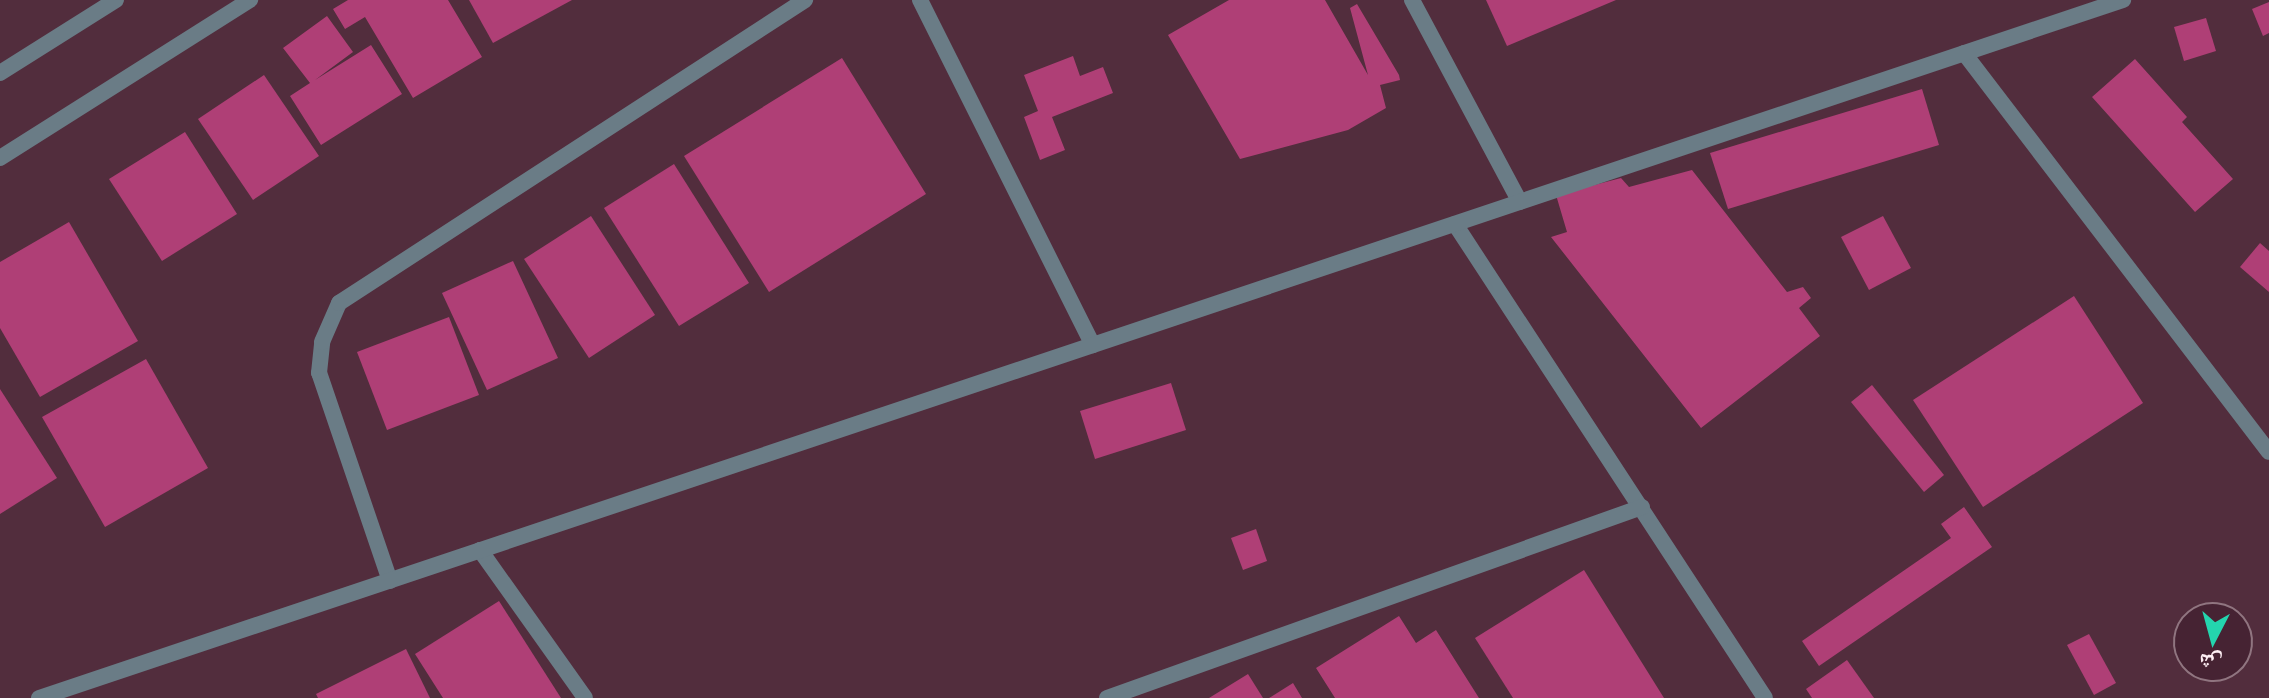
<!DOCTYPE html>
<meta charset="utf-8">
<style>
body{margin:0}
#map{position:relative;width:2269px;height:698px;overflow:hidden;background:#522d3d;font-family:"Noto Sans","Noto Naskh Arabic",sans-serif}
div>[style]{position:absolute}
[style*='--x']{left:calc(var(--x)*1px);top:calc(var(--y)*1px);width:calc(var(--w)*1px);rotate:calc(var(--a)*1deg)}
.building>*{inset:0;background:#af3f76}
.service>*{height:16px;margin:-8px;padding:0 8px;transform-origin:8px;border-radius:8px;background:#6a7c86}
.minor>*{height:16px;margin:-8px;padding:0 8px;transform-origin:8px;border-radius:8px;background:#6a7c86}
.tertiary>*{height:16px;margin:-8px;padding:0 8px;transform-origin:8px;border-radius:8px;background:#6a7c86}
span{translate:-50% -50%;white-space:nowrap;text-align:center;line-height:1.15;-webkit-text-stroke:8px #462333;paint-order:stroke}
.north{position:absolute;left:2173px;top:602px;width:80px;height:80px;box-sizing:border-box;background:#462333;border:2px solid #907580;border-radius:50%;rotate:186deg;font-size:22px;font-weight:700;line-height:32px;text-align:center;color:#feeff4}
.north::after{content:'';display:block;margin:auto;width:28px;height:36px;background:#24d5ae;clip-path:polygon(50% 0,100% 100%,50% 72%,0 100%)}
</style>
<div id="map">
<div class="building">
<div style="clip-path:polygon(348px 0,448px 0,482px 57px,413px 98px,365px 17px,345px 29px,333px 9px)"></div>
<div style="clip-path:polygon(469px 0,572px 0,493px 43px)"></div>
<div style="clip-path:polygon(1229px 0,1325px 0,1368px 75px,1350px 8px,1357px 4px,1399px 75px,1400px 80px,1380px 85px,1386px 108px,1348px 130px,1240px 159px,1168px 35px)"></div>
<div style="clip-path:polygon(1486px 0,1616px 0,1507px 46px)"></div>
<div style="clip-path:polygon(2269px 2px,2269px 33px,2263px 36px,2252px 9px)"></div>
<div style="clip-path:polygon(327px 16px,353px 52px,315px 80px,371px 45px,402px 94px,321px 145px,290px 96px,310px 83px,283px 48px)"></div>
<div style="clip-path:polygon(2206px 18px,2216px 51px,2184px 61px,2174px 27px)"></div>
<div style="clip-path:polygon(1073px 56px,1080px 76px,1103px 67px,1113px 93px,1052px 117px,1065px 150px,1040px 160px,1024px 117px,1038px 111px,1024px 75px)"></div>
<div style="clip-path:polygon(842px 58px,926px 194px,769px 292px,684px 156px)"></div>
<div style="clip-path:polygon(2135px 59px,2187px 117px,2182px 122px,2233px 179px,2195px 212px,2092px 97px)"></div>
<div style="clip-path:polygon(264px 75px,319px 156px,253px 200px,198px 119px)"></div>
<div style="clip-path:polygon(1922px 89px,1939px 145px,1728px 209px,1710px 153px)"></div>
<div style="clip-path:polygon(185px 132px,237px 214px,162px 261px,109px 179px)"></div>
<div style="clip-path:polygon(674px 164px,749px 283px,679px 326px,604px 208px)"></div>
<div style="clip-path:polygon(1692px 170px,1787px 292px,1803px 287px,1811px 298px,1799px 308px,1820px 336px,1701px 428px,1551px 237px,1567px 232px,1556px 195px,1621px 178px,1629px 187px)"></div>
<div style="clip-path:polygon(591px 216px,655px 315px,589px 358px,524px 259px)"></div>
<div style="clip-path:polygon(1883px 216px,1911px 268px,1869px 290px,1841px 237px)"></div>
<div style="clip-path:polygon(69px 222px,138px 341px,40px 397px,0 328px,0 262px)"></div>
<div style="clip-path:polygon(2260px 243px,2269px 251px,2269px 292px,2240px 267px)"></div>
<div style="clip-path:polygon(513px 261px,558px 358px,487px 390px,442px 293px)"></div>
<div style="clip-path:polygon(2074px 296px,2143px 403px,1983px 507px,1913px 400px)"></div>
<div style="clip-path:polygon(449px 317px,479px 395px,387px 430px,357px 352px)"></div>
<div style="clip-path:polygon(146px 359px,208px 468px,105px 527px,42px 417px)"></div>
<div style="clip-path:polygon(1171px 383px,1186px 430px,1095px 459px,1080px 411px)"></div>
<div style="clip-path:polygon(1872px 385px,1944px 475px,1924px 492px,1851px 402px)"></div>
<div style="clip-path:polygon(0 389px,57px 478px,0 514px)"></div>
<div style="clip-path:polygon(1964px 507px,1992px 547px,1819px 666px,1802px 641px,1951px 538px,1941px 524px)"></div>
<div style="clip-path:polygon(1256px 529px,1267px 561px,1243px 570px,1231px 538px)"></div>
<div style="clip-path:polygon(1584px 570px,1664px 698px,1513px 698px,1475px 638px)"></div>
<div style="clip-path:polygon(499px 601px,561px 698px,443px 698px,415px 654px)"></div>
<div style="clip-path:polygon(1399px 616px,1416px 643px,1436px 630px,1479px 698px,1335px 698px,1316px 668px)"></div>
<div style="clip-path:polygon(2089px 634px,2116px 683px,2094px 695px,2067px 645px)"></div>
<div style="clip-path:polygon(406px 649px,430px 698px,318px 698px,316px 694px)"></div>
<div style="clip-path:polygon(1847px 660px,1874px 698px,1812px 698px,1806px 689px)"></div>
<div style="clip-path:polygon(1248px 674px,1263px 698px,1209px 698px)"></div>
<div style="clip-path:polygon(1293px 683px,1302px 698px,1269px 698px)"></div>
</div>
<div class="service">
<div style="--x:920;--y:0;--w:386;--a:63.4"></div>
<div style="--x:1412;--y:0;--w:229;--a:61.9"></div>
<div style="--x:390;--y:581;--w:220;--a:-108.8"></div>
<div style="--x:319;--y:373;--w:31;--a:-84"></div>
<div style="--x:322;--y:342;--w:43;--a:-66.4"></div>
<div style="--x:339;--y:303;--w:556;--a:-33.03"></div>
</div>
<div class="minor">
<div style="--x:1964;--y:53;--w:502;--a:52.61"></div>
<div style="--x:1455;--y:224;--w:566;--a:56.81"></div>
<div style="--x:480;--y:550;--w:181;--a:54.6"></div>
<div style="--x:39;--y:698;--w:2198;--a:-18.52"></div>
<div style="--x:1107;--y:698;--w:568;--a:-19.65"></div>
</div>
<div class="tertiary">
<div style="--x:0;--y:73;--w:137;--a:-32.2"></div>
<div style="--x:0;--y:158;--w:296;--a:-32.3"></div>
</div>
<div class="north">ش</div>
</div>
